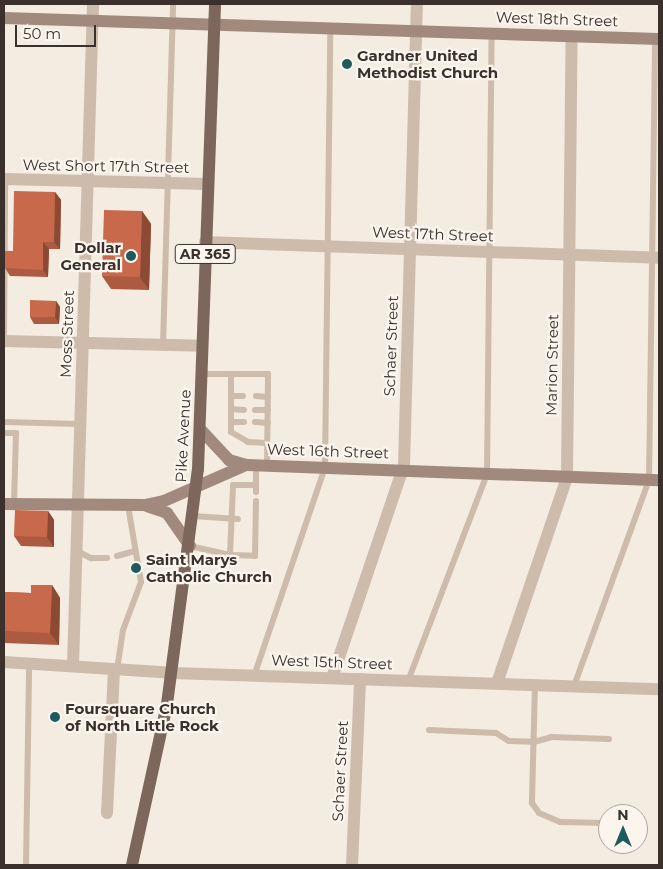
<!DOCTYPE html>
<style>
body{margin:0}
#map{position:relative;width:663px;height:869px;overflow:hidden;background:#f4ebe1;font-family:Montserrat,sans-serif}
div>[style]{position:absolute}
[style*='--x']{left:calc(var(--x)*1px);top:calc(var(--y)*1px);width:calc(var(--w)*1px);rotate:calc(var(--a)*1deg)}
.lane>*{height:6px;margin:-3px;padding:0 3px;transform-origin:3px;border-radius:3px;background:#cdbbac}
.street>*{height:12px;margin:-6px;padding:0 6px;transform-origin:6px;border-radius:6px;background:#cdbbac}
.secondary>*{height:12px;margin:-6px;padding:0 6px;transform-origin:6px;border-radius:6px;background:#a18a7d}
.primary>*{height:12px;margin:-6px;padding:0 6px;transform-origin:6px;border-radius:6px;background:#7d675c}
.wall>*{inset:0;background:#ac5a40}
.shaded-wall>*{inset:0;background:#8c4a34}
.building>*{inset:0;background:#c8694b}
.dots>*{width:14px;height:14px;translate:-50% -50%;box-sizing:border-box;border:2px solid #fbf5ee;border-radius:50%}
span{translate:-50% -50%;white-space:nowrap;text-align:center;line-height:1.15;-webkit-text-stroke:4.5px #fbf5ee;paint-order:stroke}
.shield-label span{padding:1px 4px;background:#fbf5ee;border:1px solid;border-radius:4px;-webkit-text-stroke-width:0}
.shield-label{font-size:14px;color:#3b302b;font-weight:700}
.street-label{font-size:15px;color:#3b302b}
.poi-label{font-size:15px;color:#3b302b;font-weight:700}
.left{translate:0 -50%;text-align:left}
.right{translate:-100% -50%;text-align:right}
.frame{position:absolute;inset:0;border:5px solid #3b302b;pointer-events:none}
.north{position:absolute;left:598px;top:804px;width:50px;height:50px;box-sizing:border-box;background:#fbf5ee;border:1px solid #aea6a0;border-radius:50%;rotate:0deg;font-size:14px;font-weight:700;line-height:20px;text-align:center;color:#3b302b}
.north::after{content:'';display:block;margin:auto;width:18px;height:22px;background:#1f5a5e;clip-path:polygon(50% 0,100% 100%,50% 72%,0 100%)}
.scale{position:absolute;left:15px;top:25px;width:81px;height:22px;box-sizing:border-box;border:2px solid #3b302b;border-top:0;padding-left:6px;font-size:15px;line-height:18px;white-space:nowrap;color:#3b302b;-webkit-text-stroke:4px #fbf5ee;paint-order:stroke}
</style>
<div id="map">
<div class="lane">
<div style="--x:4;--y:341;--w:162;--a:-89.6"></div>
<div style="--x:163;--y:345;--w:341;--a:-88.3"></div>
<div style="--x:202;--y:374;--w:66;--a:0"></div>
<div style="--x:268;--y:374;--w:91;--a:90.6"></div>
<div style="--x:231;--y:374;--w:58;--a:90"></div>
<div style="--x:231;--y:432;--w:20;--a:30"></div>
<div style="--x:248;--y:442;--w:19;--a:3"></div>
<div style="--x:231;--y:396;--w:12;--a:0"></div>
<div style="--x:256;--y:396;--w:12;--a:5"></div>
<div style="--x:231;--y:409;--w:13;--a:4"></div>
<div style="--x:255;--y:410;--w:13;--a:0"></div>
<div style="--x:4;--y:422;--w:76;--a:1.5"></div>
<div style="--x:231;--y:422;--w:13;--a:0"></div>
<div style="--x:255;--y:422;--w:13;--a:4"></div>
<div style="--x:4;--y:433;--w:12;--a:0"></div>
<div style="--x:16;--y:433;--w:71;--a:91.6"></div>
<div style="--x:256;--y:465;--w:27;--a:90"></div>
<div style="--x:193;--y:516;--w:45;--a:3.8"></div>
<div style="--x:190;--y:546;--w:41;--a:12.7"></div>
<div style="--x:230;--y:555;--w:25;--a:2"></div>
<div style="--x:255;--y:556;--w:55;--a:-89"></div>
<div style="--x:77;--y:551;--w:16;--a:27"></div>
<div style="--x:91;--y:558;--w:16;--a:0"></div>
<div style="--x:230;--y:555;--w:70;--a:-87.5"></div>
<div style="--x:233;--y:485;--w:23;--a:0"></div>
<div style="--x:117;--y:556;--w:19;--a:-16"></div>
<div style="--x:117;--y:670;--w:40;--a:-81.5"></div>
<div style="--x:123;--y:630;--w:51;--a:-69.4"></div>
<div style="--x:141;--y:582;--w:77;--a:-99.7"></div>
<div style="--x:254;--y:676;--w:221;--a:-71.2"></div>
<div style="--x:325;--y:467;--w:439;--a:-89.3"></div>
<div style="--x:408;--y:681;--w:222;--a:-69.1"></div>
<div style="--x:487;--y:474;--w:441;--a:-89.4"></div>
<div style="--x:535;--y:685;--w:118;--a:91.5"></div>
<div style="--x:532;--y:803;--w:12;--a:55"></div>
<div style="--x:539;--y:813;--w:23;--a:23"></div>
<div style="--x:560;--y:822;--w:46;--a:1.2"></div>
<div style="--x:574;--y:686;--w:219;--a:-70"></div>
<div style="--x:649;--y:480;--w:441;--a:-89.2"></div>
<div style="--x:429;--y:730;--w:67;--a:2.6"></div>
<div style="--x:496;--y:733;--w:15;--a:32"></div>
<div style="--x:509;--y:741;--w:25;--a:2"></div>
<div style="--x:534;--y:742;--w:18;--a:-16"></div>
<div style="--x:551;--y:737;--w:58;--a:2"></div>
<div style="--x:26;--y:865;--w:201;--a:-89.1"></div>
</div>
<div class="street">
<div style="--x:4;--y:179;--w:203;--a:1.4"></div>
<div style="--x:205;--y:242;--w:454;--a:2"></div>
<div style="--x:4;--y:341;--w:198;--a:1.4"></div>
<div style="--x:4;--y:662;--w:168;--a:3.7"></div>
<div style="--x:172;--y:673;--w:487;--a:1.9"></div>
<div style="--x:73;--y:666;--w:662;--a:-88.27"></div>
<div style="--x:332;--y:678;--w:225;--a:-71.3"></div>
<div style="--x:404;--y:465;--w:461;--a:-88.4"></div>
<div style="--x:497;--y:683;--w:218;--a:-71.2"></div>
<div style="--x:567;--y:477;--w:441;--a:-89.4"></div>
<div style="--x:107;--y:813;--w:144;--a:-87.2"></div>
<div style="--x:352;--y:865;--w:186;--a:-87.5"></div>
</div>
<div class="secondary">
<div style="--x:4;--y:18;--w:655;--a:1.84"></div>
<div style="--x:202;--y:431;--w:40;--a:47"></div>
<div style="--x:229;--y:460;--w:18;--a:16"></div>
<div style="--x:4;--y:504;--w:141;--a:0.4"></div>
<div style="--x:145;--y:505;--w:19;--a:-12"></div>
<div style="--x:164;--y:501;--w:90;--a:-23.7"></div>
<div style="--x:246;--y:465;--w:413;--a:2.1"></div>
<div style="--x:147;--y:506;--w:21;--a:19"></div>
<div style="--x:167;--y:513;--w:40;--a:55.1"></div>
</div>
<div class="primary">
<div style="--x:132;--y:865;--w:165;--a:-77.7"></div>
<div style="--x:167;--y:704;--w:237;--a:-82.5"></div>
<div style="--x:198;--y:469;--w:465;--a:-87.9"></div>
</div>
<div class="wall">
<div style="clip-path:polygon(55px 192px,61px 200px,60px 249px,49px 249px,48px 277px,10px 276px,5px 268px,13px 251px)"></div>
<div style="clip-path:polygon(142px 211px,151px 224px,149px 290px,111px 289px,102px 276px)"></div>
<div style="clip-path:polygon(56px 301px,60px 307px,59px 324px,34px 324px,30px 317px)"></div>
<div style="clip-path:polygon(48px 511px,54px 520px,54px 547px,21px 546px,14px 536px)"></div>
<div style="clip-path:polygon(52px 585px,60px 598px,59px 645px,4px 643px,4px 592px,31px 593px)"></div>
</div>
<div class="shaded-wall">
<div style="clip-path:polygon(55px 192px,61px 200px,60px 249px,54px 242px)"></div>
<div style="clip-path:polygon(142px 211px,151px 224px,149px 290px,140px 277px)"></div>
<div style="clip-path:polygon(43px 242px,49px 249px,48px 277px,43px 270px)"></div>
<div style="clip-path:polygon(56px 301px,60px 307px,59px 324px,55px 317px)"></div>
<div style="clip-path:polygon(48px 511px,54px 520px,54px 547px,47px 537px)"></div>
<div style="clip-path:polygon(52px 585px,60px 598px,59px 645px,50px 633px)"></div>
</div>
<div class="building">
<div style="clip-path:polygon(14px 191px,55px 192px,54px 242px,43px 242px,43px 270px,5px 268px,5px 251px,13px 251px)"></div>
<div style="clip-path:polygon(104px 210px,142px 211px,140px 277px,102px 276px)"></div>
<div style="clip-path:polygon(30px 300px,56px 301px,55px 317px,30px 317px)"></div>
<div style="clip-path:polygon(15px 510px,48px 511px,47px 537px,14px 536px)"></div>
<div style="clip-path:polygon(31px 585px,52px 585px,50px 633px,4px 631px,4px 592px,31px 593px)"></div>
</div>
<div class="dots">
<div style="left:347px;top:64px;background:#1f5a5e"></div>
<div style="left:131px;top:256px;background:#1f5a5e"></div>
<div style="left:136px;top:568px;background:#1f5a5e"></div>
<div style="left:55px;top:717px;background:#1f5a5e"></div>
</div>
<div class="shield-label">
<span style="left:205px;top:254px">AR 365</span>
</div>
<div class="street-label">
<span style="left:557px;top:19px;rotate:2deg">West 18th Street</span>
<span style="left:106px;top:166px;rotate:1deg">West Short 17th Street</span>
<span style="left:433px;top:234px;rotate:2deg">West 17th Street</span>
<span style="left:67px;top:334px;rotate:-88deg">Moss Street</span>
<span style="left:391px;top:346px;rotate:-88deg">Schaer Street</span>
<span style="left:552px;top:365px;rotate:-89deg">Marion Street</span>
<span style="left:183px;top:436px;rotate:-87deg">Pike Avenue</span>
<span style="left:328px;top:451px;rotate:2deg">West 16th Street</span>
<span style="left:332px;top:662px;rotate:2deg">West 15th Street</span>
<span style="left:340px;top:771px;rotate:-87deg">Schaer Street</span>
</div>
<div class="poi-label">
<span class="left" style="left:357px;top:64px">Gardner United<br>Methodist Church</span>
<span class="right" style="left:121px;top:256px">Dollar<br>General</span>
<span class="left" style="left:146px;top:568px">Saint Marys<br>Catholic Church</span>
<span class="left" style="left:65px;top:717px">Foursquare Church<br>of North Little Rock</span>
</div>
<div class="frame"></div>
<div class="north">N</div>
<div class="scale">50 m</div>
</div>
